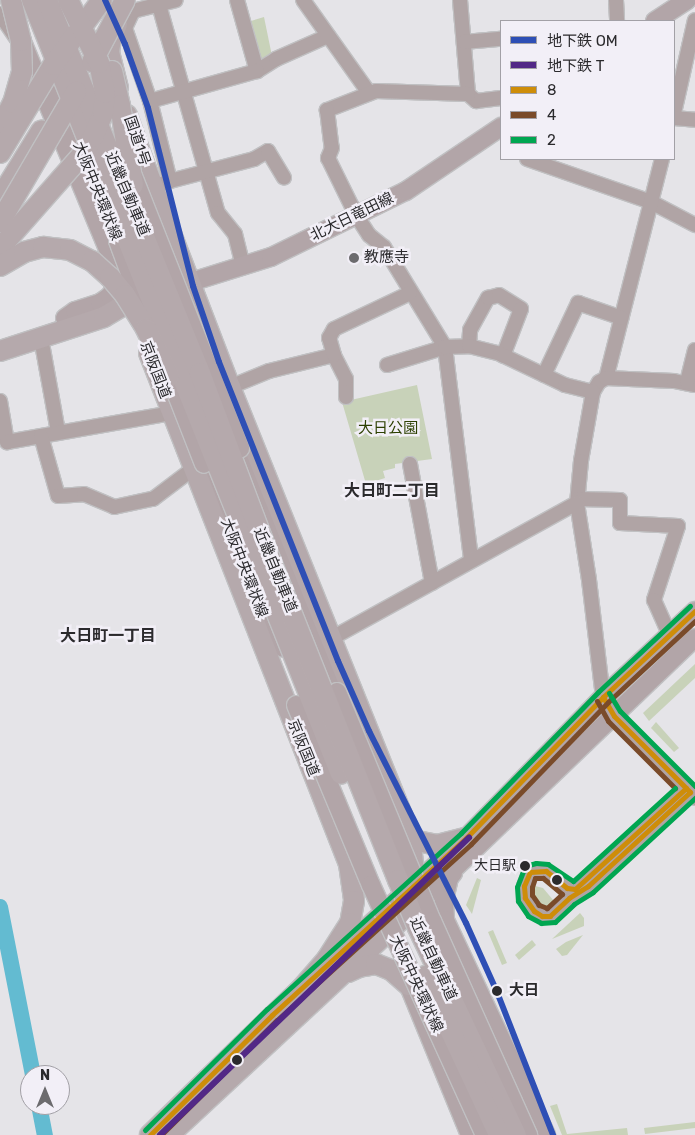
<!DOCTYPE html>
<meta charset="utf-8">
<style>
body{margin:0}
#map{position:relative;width:695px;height:1135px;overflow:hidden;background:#e5e4e8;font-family:Rubik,"Noto Sans JP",sans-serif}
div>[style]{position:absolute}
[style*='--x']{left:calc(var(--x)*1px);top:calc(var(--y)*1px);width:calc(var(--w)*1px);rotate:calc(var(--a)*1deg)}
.green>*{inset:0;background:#c8d2b9}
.river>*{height:16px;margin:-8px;padding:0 8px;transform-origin:8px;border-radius:8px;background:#63bbd1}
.roads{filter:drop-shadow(1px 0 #c0c0c2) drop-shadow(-1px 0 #c0c0c2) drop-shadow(0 1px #c0c0c2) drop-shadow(0 -1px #c0c0c2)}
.minor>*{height:14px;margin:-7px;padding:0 7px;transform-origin:7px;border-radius:7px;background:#b0a4a5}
.major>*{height:18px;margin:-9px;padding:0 9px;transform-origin:9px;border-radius:9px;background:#b2a5a8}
.highway>*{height:20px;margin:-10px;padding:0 10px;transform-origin:10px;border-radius:10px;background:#b5a9ac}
.bridges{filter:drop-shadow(1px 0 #c0c0c2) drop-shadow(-1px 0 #c0c0c2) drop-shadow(0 1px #c0c0c2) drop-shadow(0 -1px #c0c0c2)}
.major-bridge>*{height:18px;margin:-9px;padding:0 9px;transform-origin:9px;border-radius:9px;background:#b2a5a8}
.highway-bridge>*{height:20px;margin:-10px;padding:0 10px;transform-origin:10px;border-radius:10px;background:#b5a9ac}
.bus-1>*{height:5px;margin:-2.5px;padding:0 2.5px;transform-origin:2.5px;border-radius:2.5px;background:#ce8d09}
.bus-2>*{height:5px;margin:-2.5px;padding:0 2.5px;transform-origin:2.5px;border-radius:2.5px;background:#7a4b2a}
.bus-3>*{height:5px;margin:-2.5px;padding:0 2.5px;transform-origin:2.5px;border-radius:2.5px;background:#00a651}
.metro-1>*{height:6px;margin:-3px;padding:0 3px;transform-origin:3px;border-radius:3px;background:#2e4fb5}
.metro-2>*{height:6px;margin:-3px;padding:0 3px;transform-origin:3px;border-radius:3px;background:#522886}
.dots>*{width:14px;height:14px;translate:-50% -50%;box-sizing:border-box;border:2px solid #f2eff7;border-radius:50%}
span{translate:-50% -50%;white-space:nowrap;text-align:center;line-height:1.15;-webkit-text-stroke:5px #f2eff7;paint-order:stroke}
.bus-label{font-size:14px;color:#2b2a2d}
.right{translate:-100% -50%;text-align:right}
.street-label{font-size:15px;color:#2b2a2d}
.poi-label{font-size:15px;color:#2b2a2d}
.left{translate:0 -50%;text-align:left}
.park-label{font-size:15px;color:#2d4002}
.stop-label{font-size:15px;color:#2b2a2d;font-weight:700}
.neighbourhood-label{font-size:16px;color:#2b2a2d;font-weight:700}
.legend{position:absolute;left:500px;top:20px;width:175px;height:140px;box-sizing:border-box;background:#f2eff7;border:1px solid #a2a0a6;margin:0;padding:6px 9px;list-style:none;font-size:15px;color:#2b2a2d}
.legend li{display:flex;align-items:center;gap:10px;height:25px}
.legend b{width:25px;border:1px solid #a2a0a6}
.north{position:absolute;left:20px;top:1065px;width:50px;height:50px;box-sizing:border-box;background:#f2eff7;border:1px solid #a2a0a6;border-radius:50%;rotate:0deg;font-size:14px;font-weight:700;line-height:20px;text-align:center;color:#2b2a2d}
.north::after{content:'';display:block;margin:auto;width:18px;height:22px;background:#6c6b6e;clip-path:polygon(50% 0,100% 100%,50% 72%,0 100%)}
</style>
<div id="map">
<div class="green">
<div style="clip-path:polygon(264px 17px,272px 56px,259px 66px,244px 23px)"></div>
<div style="clip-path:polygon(417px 385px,432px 459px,395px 464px,395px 468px,383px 471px,385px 478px,366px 484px,342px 402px)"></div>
<div style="clip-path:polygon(695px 664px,695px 678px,649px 721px,643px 713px)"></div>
<div style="clip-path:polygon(656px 722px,679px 748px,674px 752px,651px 728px)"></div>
<div style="clip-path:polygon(477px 878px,481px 880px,472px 914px,466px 905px)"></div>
<div style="clip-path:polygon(535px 886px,543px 888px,554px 901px,550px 908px,544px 909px,537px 903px,533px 897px)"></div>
<div style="clip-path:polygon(580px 913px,584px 918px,584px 926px,552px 939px)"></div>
<div style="clip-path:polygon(493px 930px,507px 963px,502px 965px,488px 932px)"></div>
<div style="clip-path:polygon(583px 935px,567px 955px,562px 956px,556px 949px,566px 942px)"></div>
<div style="clip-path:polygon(532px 940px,536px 945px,519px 960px,515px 955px)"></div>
<div style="clip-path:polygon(557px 1104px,567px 1134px,627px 1128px,628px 1135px,562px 1135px,550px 1106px)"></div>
<div style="clip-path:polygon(695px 1122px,695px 1128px,645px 1134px,644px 1128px)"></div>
</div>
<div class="river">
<div style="--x:0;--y:907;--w:171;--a:78.9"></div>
<div style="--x:39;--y:1105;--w:31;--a:79"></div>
</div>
<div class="roads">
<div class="minor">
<div style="--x:237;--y:0;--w:74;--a:74.3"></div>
<div style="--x:257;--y:71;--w:22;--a:-32"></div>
<div style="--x:276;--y:59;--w:57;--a:-23.9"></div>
<div style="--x:303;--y:0;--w:114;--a:54.6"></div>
<div style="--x:460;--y:0;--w:94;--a:85.1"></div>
<div style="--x:468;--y:94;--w:11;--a:41"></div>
<div style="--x:476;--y:101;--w:25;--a:-7"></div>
<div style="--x:616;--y:0;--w:21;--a:87"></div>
<div style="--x:159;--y:5;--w:216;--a:74.2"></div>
<div style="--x:218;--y:213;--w:27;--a:51"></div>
<div style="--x:235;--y:234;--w:34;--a:76"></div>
<div style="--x:0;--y:14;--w:29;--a:56"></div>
<div style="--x:464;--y:42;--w:37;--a:-5"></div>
<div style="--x:468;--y:94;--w:92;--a:-178.1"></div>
<div style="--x:376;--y:91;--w:53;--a:158.8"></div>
<div style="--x:327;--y:110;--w:38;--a:83"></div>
<div style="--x:332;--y:148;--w:11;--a:112"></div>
<div style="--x:328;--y:158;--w:64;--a:63.8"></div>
<div style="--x:356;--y:215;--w:24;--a:57"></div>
<div style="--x:369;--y:235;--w:19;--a:39"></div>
<div style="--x:384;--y:247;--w:117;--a:58.6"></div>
<div style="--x:445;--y:347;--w:215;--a:83"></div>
<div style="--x:150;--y:101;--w:111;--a:-15.7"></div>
<div style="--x:674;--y:113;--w:95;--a:-77.3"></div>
<div style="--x:674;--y:118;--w:21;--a:5"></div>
<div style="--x:527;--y:159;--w:131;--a:19.1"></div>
<div style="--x:651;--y:202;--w:50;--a:27.6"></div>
<div style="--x:662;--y:159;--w:226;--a:104.3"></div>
<div style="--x:606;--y:378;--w:8;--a:150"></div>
<div style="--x:599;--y:382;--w:12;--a:121"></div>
<div style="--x:593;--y:392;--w:70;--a:99.9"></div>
<div style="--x:581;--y:461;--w:42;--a:95.4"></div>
<div style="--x:577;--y:503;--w:78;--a:81.1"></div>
<div style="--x:589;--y:580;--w:118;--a:83.2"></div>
<div style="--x:603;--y:697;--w:22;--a:60"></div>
<div style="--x:614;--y:716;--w:115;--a:45.4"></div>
<div style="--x:170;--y:181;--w:87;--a:-14.7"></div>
<div style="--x:254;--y:159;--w:16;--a:-30"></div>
<div style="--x:268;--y:151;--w:31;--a:59"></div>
<div style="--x:153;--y:187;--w:18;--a:-19"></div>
<div style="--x:170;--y:181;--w:82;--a:-104"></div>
<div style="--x:150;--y:101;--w:77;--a:-108.9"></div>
<div style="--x:125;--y:28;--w:19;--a:-65"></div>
<div style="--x:133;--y:11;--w:44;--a:-14.3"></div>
<div style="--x:41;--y:338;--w:96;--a:79.7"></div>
<div style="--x:469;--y:346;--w:16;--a:-86"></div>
<div style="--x:470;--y:330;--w:37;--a:-61"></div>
<div style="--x:488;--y:298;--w:11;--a:-15"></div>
<div style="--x:499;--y:295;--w:26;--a:32"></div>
<div style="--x:521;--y:309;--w:50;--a:111"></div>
<div style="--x:387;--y:365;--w:61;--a:-17.2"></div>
<div style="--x:445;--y:347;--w:24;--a:-2"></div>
<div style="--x:469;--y:346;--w:32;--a:14"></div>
<div style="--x:500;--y:354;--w:72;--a:25.5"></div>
<div style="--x:565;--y:385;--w:29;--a:14"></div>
<div style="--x:544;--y:375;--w:80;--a:-64.7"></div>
<div style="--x:578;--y:303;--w:46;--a:18.8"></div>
<div style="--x:606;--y:378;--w:68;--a:2.5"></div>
<div style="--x:674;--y:381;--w:21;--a:11"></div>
<div style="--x:687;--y:382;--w:33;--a:-76"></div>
<div style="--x:230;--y:387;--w:42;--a:-22.3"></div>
<div style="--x:269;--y:371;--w:67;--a:-13.8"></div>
<div style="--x:346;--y:397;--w:18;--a:-90"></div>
<div style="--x:346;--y:379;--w:27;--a:-117"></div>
<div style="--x:334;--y:355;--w:18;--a:-106"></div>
<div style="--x:329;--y:338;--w:10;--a:-61"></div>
<div style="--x:334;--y:329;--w:84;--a:-25.3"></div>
<div style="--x:0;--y:401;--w:42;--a:80.3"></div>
<div style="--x:7;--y:442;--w:168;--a:-10"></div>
<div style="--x:41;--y:436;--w:62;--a:74.2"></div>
<div style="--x:58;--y:496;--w:26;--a:-4"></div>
<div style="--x:84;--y:494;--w:33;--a:23"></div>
<div style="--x:114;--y:507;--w:40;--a:-12"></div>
<div style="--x:153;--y:499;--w:51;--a:-37.1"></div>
<div style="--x:410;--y:464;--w:121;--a:79.5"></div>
<div style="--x:578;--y:499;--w:42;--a:1.4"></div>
<div style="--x:620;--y:500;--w:23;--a:90"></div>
<div style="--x:620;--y:523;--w:58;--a:3"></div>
<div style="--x:678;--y:526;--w:78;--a:108"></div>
<div style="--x:654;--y:600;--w:36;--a:66"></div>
<div style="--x:332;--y:638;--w:280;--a:-28.9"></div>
<div style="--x:686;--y:788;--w:150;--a:137.7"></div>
<div style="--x:575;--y:889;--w:8;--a:-173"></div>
<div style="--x:567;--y:888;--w:27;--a:-141"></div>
<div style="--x:546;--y:871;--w:9;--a:-174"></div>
<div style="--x:537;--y:870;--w:7;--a:164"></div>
<div style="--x:530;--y:872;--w:15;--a:113"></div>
<div style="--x:524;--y:886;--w:12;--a:85"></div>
<div style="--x:525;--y:898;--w:16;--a:55"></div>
<div style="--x:534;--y:911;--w:9;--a:32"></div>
<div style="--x:542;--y:916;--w:8;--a:0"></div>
<div style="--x:550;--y:916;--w:26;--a:-43"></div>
<div style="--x:569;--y:898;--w:22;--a:-32"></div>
<div style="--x:588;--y:886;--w:139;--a:-42.7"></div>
</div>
<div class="major">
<div style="--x:655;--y:21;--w:38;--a:-33"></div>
<div style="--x:23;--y:44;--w:266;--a:67.5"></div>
<div style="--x:48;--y:73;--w:99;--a:66.8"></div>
<div style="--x:191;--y:282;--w:84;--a:-17.4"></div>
<div style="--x:271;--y:257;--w:150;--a:-26.1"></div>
<div style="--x:406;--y:191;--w:115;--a:-34"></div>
<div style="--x:65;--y:318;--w:12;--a:-35"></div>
<div style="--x:75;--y:311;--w:26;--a:-18"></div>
<div style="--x:100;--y:303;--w:12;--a:-35"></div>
<div style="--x:110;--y:296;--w:9;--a:-58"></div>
<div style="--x:115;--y:288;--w:15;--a:-94"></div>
<div style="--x:240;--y:448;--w:84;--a:68.3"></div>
<div style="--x:204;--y:464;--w:142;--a:69"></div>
<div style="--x:267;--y:516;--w:58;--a:72.8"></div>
<div style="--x:284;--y:557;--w:145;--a:68.6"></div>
<div style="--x:251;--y:587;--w:68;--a:62.7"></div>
<div style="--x:453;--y:873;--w:6;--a:129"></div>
<div style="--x:449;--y:878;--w:23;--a:103"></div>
<div style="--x:444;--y:900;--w:20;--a:87"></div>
<div style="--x:445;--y:920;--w:238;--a:64.8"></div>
<div style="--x:413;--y:908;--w:390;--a:-43.8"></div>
<div style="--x:332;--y:959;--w:181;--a:-42.1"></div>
<div style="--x:466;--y:838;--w:197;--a:-45.8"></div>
<div style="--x:603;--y:697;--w:126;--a:-43.1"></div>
<div style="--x:406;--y:979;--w:169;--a:67.7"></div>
</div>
<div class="highway">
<div style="--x:117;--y:24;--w:16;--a:112"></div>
<div style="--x:111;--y:39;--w:13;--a:99"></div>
<div style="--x:109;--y:52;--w:37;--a:76"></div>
<div style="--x:127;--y:115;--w:51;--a:70.5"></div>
<div style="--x:144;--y:163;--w:240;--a:69"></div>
<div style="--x:230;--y:387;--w:483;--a:68.1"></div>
<div style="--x:410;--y:835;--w:29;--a:84"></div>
<div style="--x:413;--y:864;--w:50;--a:96.8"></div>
<div style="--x:407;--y:914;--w:325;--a:137.1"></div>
<div style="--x:0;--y:198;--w:79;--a:-58.5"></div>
<div style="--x:0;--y:351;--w:109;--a:-18.1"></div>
<div style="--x:104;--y:317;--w:29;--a:-31"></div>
<div style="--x:129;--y:302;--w:18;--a:-16"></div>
<div style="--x:149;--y:353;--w:549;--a:68.63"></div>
<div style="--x:349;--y:864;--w:37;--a:82"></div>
<div style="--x:354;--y:901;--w:22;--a:100"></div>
<div style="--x:350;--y:923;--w:43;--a:122.6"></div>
<div style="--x:327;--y:959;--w:40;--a:131"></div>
<div style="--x:301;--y:989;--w:210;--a:136"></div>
<div style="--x:410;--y:835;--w:9;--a:41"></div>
<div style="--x:417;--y:841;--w:20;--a:11"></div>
<div style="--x:437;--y:845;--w:30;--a:-14"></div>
<div style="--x:348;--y:972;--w:12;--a:-24"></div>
<div style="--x:359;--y:967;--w:17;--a:-10"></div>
<div style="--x:376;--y:964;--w:16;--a:22"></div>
<div style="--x:391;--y:970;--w:23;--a:41"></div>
</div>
</div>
<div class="bridges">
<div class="major-bridge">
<div style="--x:131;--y:171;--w:298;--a:68.5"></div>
<div style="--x:118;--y:241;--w:86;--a:69.7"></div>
<div style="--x:165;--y:364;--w:107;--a:68.7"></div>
<div style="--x:337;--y:692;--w:248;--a:67.5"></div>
<div style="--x:432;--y:921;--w:235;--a:65.8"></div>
<div style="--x:296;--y:705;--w:195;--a:67.4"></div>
<div style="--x:371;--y:885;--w:275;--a:65.5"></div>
</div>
<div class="highway-bridge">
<div style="--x:32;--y:0;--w:833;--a:68.24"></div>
<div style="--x:47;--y:0;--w:403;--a:67.7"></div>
<div style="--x:200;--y:373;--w:179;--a:69.4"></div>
<div style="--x:263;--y:541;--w:365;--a:68.3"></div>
<div style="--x:398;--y:880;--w:52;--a:67.4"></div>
<div style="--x:418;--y:928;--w:229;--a:64.7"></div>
<div style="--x:92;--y:62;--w:70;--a:-62"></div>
<div style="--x:112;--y:71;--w:35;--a:77"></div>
<div style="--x:120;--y:105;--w:81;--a:80.8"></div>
<div style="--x:0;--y:128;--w:28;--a:-63"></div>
<div style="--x:13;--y:103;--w:33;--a:-74"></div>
<div style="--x:22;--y:71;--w:30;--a:-92"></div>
<div style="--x:21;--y:41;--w:42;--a:-103.7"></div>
<div style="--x:0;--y:153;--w:103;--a:-58.9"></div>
<div style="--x:53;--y:65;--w:81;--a:-53"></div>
<div style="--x:0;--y:222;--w:151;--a:-59.7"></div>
<div style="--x:0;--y:248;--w:123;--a:-48.6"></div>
<div style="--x:81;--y:156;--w:22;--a:-58"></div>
<div style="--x:93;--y:137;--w:26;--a:-67"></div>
<div style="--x:103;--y:113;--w:20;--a:-84"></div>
<div style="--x:105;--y:93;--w:31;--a:-101"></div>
<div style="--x:99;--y:63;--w:70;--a:-116.2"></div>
<div style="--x:0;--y:266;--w:28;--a:-30"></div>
<div style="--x:24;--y:252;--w:20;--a:-15"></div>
<div style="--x:43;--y:247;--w:27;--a:6"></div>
<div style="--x:70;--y:250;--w:25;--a:27"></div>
<div style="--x:92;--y:261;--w:24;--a:42"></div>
<div style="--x:110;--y:277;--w:23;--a:50"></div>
<div style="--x:125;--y:295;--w:40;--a:58"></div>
<div style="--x:146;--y:329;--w:53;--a:64.4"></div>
<div style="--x:425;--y:976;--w:175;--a:65"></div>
</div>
</div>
<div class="bus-1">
<div style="--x:603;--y:697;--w:22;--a:60"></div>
<div style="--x:614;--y:716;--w:102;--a:45"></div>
<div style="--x:686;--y:788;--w:6;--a:45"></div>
<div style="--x:690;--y:792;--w:139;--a:137.3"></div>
<div style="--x:588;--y:886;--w:22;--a:148"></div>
<div style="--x:569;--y:898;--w:26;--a:137"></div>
<div style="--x:550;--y:916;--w:8;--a:180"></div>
<div style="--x:542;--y:916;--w:9;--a:-148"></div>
<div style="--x:534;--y:911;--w:16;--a:-125"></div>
<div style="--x:525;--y:898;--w:12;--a:-95"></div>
<div style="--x:524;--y:886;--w:15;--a:-67"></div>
<div style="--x:530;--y:872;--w:16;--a:-4"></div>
<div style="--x:546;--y:871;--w:27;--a:39"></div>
<div style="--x:567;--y:888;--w:8;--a:7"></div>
<div style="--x:575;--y:889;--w:150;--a:-42.3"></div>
<div style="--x:150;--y:1135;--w:171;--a:-44.5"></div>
<div style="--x:272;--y:1015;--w:263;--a:-42.4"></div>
<div style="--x:466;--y:838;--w:197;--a:-45.8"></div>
<div style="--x:603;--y:697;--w:126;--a:-43.1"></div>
</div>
<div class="bus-2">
<div style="--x:597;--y:701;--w:23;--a:61"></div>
<div style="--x:608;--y:721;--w:95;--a:45"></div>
<div style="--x:535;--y:878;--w:8;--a:0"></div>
<div style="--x:543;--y:878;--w:25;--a:40"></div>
<div style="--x:562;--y:894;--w:21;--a:137"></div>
<div style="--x:547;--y:908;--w:9;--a:-159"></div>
<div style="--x:539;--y:905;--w:12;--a:-125"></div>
<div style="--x:532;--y:895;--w:8;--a:-90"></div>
<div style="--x:532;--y:887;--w:9;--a:-72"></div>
<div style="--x:161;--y:1135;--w:163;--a:-44.8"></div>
<div style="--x:277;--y:1020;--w:262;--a:-42.2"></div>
<div style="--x:471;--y:844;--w:197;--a:-46"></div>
<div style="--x:608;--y:702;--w:119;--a:-43"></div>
</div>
<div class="bus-3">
<div style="--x:609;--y:693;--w:21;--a:59"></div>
<div style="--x:620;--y:711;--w:106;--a:45"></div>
<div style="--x:675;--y:788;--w:138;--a:137.6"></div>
<div style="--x:573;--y:881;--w:30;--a:-146"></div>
<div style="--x:548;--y:864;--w:12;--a:-175"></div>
<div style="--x:536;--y:863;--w:11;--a:165"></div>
<div style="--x:525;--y:866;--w:22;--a:111"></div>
<div style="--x:517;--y:887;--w:14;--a:86"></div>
<div style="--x:518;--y:901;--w:18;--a:56"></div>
<div style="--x:528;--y:916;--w:15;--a:28"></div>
<div style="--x:541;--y:923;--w:14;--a:-4"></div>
<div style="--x:555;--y:922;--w:26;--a:-43"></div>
<div style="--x:574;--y:904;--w:22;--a:-32"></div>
<div style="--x:593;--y:892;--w:139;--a:-42.7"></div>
<div style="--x:145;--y:1130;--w:172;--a:-44.8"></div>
<div style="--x:267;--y:1009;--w:262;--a:-42.2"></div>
<div style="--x:461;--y:833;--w:197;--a:-45.8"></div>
<div style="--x:598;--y:692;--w:126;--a:-43.1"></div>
</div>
<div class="metro-1">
<div style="--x:105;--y:0;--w:48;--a:65.6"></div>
<div style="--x:125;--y:44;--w:68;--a:70.2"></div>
<div style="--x:148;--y:108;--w:184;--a:75.8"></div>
<div style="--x:193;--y:286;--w:80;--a:71.1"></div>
<div style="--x:219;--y:362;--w:322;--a:68.3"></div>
<div style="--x:338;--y:661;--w:77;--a:66.1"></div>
<div style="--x:369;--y:731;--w:215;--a:63.2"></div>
<div style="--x:466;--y:923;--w:76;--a:65.8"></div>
<div style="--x:497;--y:992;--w:154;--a:68.6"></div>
</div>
<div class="metro-2">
<div style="--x:160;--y:1135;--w:429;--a:-43.9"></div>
</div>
<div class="dots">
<div style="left:354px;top:258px;background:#6c6b6e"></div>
<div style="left:525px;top:866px;background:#2b2a2d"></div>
<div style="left:557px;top:880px;background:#2b2a2d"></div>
<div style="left:497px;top:991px;background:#2b2a2d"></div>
<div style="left:237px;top:1060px;background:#2b2a2d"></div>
</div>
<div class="bus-label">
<span class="right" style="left:516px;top:866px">大日駅</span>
</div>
<div class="street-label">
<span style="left:137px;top:141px;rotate:71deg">国道1号</span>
<span style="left:97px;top:191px;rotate:68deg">大阪中央環状線</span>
<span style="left:127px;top:194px;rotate:67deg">近畿自動車道</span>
<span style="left:352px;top:217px;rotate:-26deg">北大日竜田線</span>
<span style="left:155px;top:370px;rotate:69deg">京阪国道</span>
<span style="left:244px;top:568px;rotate:69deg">大阪中央環状線</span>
<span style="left:275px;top:570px;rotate:68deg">近畿自動車道</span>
<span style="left:303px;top:748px;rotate:68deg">京阪国道</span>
<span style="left:433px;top:959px;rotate:65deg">近畿自動車道</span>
<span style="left:416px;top:984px;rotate:65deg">大阪中央環状線</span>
</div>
<div class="poi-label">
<span class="left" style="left:364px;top:258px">教應寺</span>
</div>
<div class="park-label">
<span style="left:388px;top:429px">大日公園</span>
</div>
<div class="stop-label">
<span class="left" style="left:509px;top:991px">大日</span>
</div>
<div class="neighbourhood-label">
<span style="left:392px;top:491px">大日町二丁目</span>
<span style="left:108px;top:636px">大日町一丁目</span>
</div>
<ul class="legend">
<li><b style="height:6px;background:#2e4fb5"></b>地下鉄 OM</li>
<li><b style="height:6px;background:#522886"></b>地下鉄 T</li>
<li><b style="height:6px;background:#ce8d09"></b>8</li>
<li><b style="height:6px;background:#7a4b2a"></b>4</li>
<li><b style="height:6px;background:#00a651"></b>2</li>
</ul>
<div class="north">N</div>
</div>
